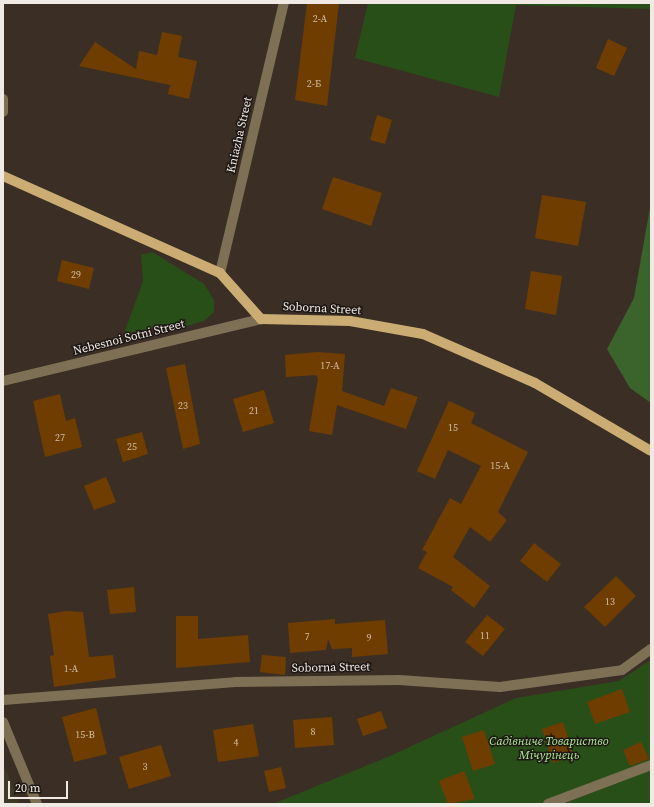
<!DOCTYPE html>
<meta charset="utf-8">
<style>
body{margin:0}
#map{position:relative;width:654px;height:807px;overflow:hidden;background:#3b2f25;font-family:"Source Serif 4",serif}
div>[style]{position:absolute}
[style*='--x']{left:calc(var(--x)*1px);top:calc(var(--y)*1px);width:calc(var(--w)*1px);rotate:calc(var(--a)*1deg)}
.industrial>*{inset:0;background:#403927}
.green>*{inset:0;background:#294f19}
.forest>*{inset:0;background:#3b642c}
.building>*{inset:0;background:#703d00}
.minor>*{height:10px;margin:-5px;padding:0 5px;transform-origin:5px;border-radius:5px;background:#7e7055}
.major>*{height:10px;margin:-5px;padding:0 5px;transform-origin:5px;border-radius:5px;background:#cbad74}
span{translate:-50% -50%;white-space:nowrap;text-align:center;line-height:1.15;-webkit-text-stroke:3px #1e1814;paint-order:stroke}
.number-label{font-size:10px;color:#d1beaa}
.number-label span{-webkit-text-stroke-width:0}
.street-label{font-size:12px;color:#f1e9e3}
.park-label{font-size:12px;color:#aeec99;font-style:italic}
.frame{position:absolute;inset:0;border:4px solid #f1e9e3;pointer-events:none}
.scale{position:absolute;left:8px;top:781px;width:60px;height:18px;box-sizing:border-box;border:2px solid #f1e9e3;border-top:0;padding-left:5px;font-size:12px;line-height:14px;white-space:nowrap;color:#f1e9e3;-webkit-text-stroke:3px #1e1814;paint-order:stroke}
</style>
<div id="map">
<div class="industrial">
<div style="clip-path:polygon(3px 764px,20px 804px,3px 804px)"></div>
</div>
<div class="green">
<div style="clip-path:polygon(368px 3px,651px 3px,651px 9px,516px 5px,499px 97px,355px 58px)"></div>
<div style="clip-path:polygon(152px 252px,204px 284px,214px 300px,214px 312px,204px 321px,183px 327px,157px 327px,124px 334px,143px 281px,141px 255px)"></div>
<div style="clip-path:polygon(651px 660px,651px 804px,563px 804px,621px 782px,559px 804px,273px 804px,390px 756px,516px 698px,619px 681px)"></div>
</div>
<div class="forest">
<div style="clip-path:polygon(651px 202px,651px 403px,630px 388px,607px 349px,634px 298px)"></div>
</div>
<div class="building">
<div style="clip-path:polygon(307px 3px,339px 3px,327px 106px,295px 100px)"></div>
<div style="clip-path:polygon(162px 32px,182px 36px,178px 57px,197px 61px,189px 99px,168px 94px,170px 85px,79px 66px,95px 42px,136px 69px,139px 51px,157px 55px)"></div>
<div style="clip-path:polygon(608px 39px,627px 48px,614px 76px,596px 68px)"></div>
<div style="clip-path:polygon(377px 115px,392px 120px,385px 144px,370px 140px)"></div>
<div style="clip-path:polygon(333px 177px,382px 193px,371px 226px,322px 209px)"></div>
<div style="clip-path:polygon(542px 195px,586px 202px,578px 246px,535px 238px)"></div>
<div style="clip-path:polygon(62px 260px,94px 268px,89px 289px,57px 281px)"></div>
<div style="clip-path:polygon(531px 271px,562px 276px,556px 315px,525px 309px)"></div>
<div style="clip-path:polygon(317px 352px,345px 354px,342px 391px,384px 406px,391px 388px,418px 397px,406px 429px,337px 405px,332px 435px,309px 431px,318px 378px,316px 375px,286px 377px,285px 355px)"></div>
<div style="clip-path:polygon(185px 364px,200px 444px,183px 449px,166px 368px)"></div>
<div style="clip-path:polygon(264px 390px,274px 423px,243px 432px,233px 399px)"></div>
<div style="clip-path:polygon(60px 394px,66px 421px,75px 418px,82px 447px,45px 457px,33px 401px)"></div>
<div style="clip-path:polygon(449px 401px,475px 413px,471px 423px,528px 452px,498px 512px,507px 520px,490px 542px,470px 527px,453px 557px,490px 586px,474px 608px,451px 590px,453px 587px,418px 568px,427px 552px,422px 550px,450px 498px,461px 504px,481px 466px,448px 450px,435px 479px,417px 471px)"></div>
<div style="clip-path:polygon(142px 432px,148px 454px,123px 462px,116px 439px)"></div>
<div style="clip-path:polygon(106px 477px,116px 502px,94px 510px,84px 486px)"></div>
<div style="clip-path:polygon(534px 543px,561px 564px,547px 582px,520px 561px)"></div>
<div style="clip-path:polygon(616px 576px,636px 596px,605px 627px,584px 607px)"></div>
<div style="clip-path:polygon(134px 587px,136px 612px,110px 614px,107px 590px)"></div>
<div style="clip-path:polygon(66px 611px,83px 612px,89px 657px,113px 655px,116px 678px,54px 687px,50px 656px,54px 655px,48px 614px)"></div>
<div style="clip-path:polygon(487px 615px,505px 629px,483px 656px,465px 642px)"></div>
<div style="clip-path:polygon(176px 616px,198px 616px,198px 639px,248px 635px,250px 662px,176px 668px)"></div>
<div style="clip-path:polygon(335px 619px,335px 624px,385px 620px,388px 654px,352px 657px,352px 648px,332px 649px,328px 639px,326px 650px,290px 653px,288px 623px)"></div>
<div style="clip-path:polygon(262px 655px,286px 657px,285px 675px,260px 672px)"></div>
<div style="clip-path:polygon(622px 689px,630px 712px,595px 724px,587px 702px)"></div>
<div style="clip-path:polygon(96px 708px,107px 754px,74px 762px,62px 717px)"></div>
<div style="clip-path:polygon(381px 711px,387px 728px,363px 736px,357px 719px)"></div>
<div style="clip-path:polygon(332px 717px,334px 745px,295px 748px,293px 720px)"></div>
<div style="clip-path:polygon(563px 722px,574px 756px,553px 763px,542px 729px)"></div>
<div style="clip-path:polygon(253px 724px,259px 756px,218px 762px,213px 730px)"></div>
<div style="clip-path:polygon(484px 730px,495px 764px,473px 771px,462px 737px)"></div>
<div style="clip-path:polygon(641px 742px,649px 759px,630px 766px,623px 750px)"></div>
<div style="clip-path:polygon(161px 745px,171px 776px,129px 789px,119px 757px)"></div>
<div style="clip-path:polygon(281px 767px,286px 788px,269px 792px,264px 771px)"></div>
<div style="clip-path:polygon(464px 771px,475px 799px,448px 804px,439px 781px)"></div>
</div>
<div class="minor">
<div style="--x:3;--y:99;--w:13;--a:90"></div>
<div style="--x:220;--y:273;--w:277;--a:-76.7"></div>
<div style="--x:3;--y:381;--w:265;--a:-13.5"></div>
<div style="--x:3;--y:700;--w:233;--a:-4.4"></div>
<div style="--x:235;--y:682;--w:164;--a:-0.7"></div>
<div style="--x:399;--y:680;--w:101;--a:4"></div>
<div style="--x:500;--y:687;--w:123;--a:-7.9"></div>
<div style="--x:622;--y:670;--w:36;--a:-36"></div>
<div style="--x:3;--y:722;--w:89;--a:67.5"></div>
<div style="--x:548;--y:804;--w:110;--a:-20.7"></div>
</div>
<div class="major">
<div style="--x:3;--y:176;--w:238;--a:24.1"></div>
<div style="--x:220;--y:273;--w:62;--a:48.3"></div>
<div style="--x:261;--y:319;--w:89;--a:1.3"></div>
<div style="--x:350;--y:321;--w:74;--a:10.1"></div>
<div style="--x:423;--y:334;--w:122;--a:23.6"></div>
<div style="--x:535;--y:383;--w:134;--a:30.4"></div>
</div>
<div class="number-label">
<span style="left:320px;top:19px">2-А</span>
<span style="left:314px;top:84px">2-Б</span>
<span style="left:76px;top:275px">29</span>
<span style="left:330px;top:366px">17-А</span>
<span style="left:183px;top:406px">23</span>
<span style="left:254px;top:411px">21</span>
<span style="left:453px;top:428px">15</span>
<span style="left:60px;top:438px">27</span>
<span style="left:132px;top:447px">25</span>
<span style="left:500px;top:466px">15-А</span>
<span style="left:610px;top:602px">13</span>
<span style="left:485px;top:636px">11</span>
<span style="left:307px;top:637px">7</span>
<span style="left:369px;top:638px">9</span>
<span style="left:71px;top:669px">1-А</span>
<span style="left:313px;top:732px">8</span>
<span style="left:85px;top:735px">15-В</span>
<span style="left:236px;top:743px">4</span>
<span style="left:145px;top:767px">3</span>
</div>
<div class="street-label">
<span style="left:240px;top:135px;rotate:-77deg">Kniazha Street</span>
<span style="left:322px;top:309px;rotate:3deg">Soborna Street</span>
<span style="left:129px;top:338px;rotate:-14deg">Nebesnoi Sotni Street</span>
<span style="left:331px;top:668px;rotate:-1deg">Soborna Street</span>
</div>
<div class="park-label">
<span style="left:549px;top:749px">Садівниче Товариство<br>Мічурінець</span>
</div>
<div class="frame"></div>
<div class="scale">20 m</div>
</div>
